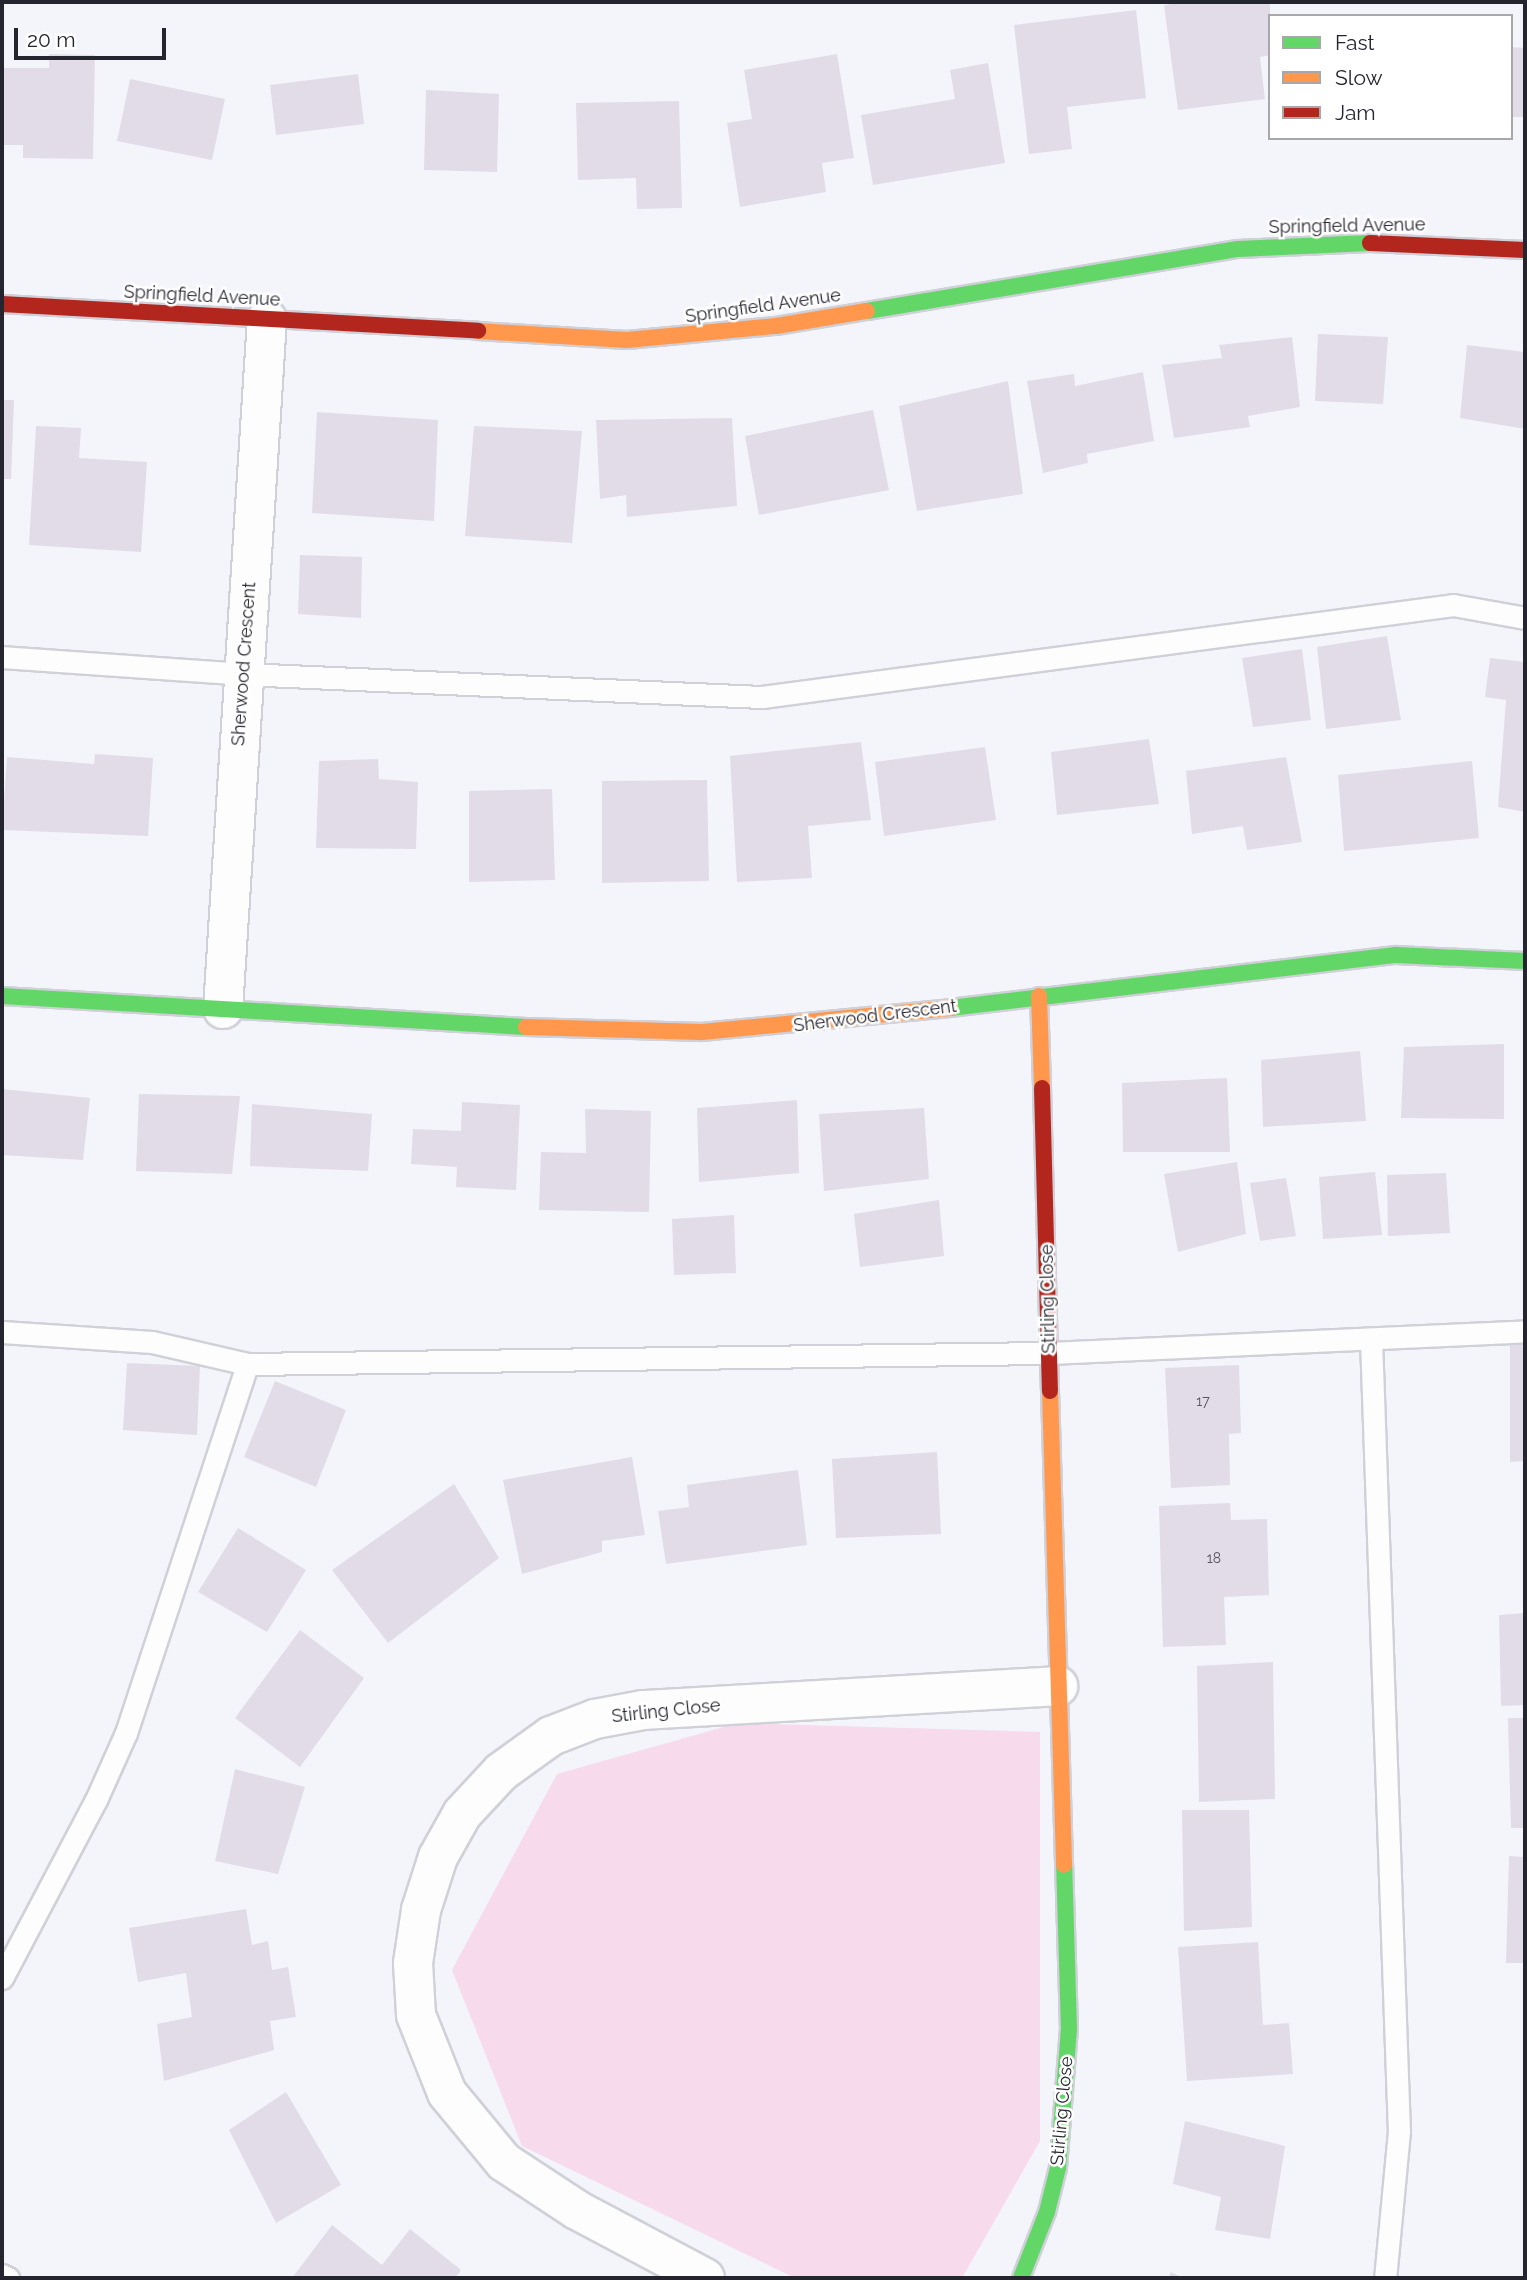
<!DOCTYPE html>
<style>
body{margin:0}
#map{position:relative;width:1527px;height:2280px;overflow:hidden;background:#f4f4fb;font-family:Raleway,sans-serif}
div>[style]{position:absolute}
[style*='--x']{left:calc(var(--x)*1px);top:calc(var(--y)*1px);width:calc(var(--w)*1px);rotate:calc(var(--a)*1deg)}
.green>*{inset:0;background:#f7dbec}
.building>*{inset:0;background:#e2dce8}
.roads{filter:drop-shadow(2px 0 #d0d0d8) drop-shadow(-2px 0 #d0d0d8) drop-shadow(0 2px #d0d0d8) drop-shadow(0 -2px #d0d0d8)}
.lane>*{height:21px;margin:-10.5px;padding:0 10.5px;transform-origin:10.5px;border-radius:10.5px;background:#fdfdfe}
.street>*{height:38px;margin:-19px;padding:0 19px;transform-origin:19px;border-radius:19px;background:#fdfdfe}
.fast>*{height:16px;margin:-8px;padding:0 8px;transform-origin:8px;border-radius:8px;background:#63d668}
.slow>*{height:16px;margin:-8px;padding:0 8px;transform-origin:8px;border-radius:8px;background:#ff974d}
.jam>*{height:16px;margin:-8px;padding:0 8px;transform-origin:8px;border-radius:8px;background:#b3261e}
span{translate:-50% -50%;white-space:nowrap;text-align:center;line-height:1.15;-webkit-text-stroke:5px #fff;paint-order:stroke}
.number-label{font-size:14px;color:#575661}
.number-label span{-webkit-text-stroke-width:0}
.street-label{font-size:18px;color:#252530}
.frame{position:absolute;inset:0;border:4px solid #252530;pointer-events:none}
.legend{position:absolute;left:1268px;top:14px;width:245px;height:126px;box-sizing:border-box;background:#fff;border:2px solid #a8a8ac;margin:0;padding:9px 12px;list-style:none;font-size:21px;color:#252530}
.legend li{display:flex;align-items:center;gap:14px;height:35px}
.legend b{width:35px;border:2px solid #a8a8ac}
.scale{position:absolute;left:14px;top:28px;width:152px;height:32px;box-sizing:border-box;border:4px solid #252530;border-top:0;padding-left:9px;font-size:21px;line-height:24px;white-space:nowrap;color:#252530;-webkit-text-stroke:5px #fff;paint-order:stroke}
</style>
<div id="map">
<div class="green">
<div style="clip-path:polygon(738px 1723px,1040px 1732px,1040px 2141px,962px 2278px,795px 2278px,522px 2146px,452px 1970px,557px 1774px)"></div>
</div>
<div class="building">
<div style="clip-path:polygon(1187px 2px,1270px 2px,1270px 55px,1260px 57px,1265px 99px,1178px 110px,1164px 5px)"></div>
<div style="clip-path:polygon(1136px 10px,1146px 98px,1067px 107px,1072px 149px,1029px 154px,1014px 25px)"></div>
<div style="clip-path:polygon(1511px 47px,1525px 48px,1525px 117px,1511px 117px)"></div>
<div style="clip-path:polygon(49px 54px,95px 55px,93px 159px,23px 158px,23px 145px,2px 145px,2px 68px,49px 68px)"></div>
<div style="clip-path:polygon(837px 54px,854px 158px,822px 163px,826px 192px,740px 207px,727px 123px,752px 119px,744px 70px)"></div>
<div style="clip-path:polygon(988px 63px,1005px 163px,873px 185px,861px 115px,955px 99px,950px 70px)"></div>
<div style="clip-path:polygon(358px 74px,364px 124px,276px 135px,270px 85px)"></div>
<div style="clip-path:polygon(130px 79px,225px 99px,212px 160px,117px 141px)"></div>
<div style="clip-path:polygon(426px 90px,499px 94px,497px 172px,424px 170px)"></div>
<div style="clip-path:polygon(679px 101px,682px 208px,637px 209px,636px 178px,578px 180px,576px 103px)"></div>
<div style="clip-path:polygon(1318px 334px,1388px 337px,1383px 404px,1315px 401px)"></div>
<div style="clip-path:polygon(1292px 337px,1300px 407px,1248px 416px,1250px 427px,1174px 438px,1162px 365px,1222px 358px,1219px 345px)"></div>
<div style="clip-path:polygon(1467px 345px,1525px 352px,1525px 429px,1460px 418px)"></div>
<div style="clip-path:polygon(1143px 372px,1154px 441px,1087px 454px,1088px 463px,1043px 473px,1027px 381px,1074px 374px,1075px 386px)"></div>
<div style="clip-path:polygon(1008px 381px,1023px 494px,917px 511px,899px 406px)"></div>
<div style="clip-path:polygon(2px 400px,14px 400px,11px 479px,2px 479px)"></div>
<div style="clip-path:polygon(873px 410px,889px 490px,759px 515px,745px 436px)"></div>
<div style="clip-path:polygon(317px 412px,438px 420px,434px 521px,312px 513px)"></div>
<div style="clip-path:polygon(732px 418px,737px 506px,627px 517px,626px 495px,600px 499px,596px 420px)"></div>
<div style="clip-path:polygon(36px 426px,81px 428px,79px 458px,147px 462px,141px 552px,29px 545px)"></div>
<div style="clip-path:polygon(474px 426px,582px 431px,572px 543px,465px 536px)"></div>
<div style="clip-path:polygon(300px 555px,362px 557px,361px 618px,298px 614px)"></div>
<div style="clip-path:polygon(1387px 636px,1401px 720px,1326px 729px,1317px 647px)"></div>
<div style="clip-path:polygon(1302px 649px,1311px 720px,1253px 727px,1242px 658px)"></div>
<div style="clip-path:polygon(1490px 658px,1525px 662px,1525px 812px,1498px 807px,1506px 700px,1485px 697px)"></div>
<div style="clip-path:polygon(1149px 739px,1159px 804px,1057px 815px,1051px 752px)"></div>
<div style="clip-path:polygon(861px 742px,871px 820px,808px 826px,812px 878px,737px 882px,730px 756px)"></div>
<div style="clip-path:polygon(985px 747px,996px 820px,884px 836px,875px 762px)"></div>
<div style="clip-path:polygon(95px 754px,153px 758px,148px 836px,2px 830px,7px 757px,94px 764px)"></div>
<div style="clip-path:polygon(1286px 757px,1302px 842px,1247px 850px,1243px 826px,1192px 834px,1186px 771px)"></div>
<div style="clip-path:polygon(378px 759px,379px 779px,418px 782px,416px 849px,316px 848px,319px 761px)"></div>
<div style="clip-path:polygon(1472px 761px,1479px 838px,1344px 851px,1338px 775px)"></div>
<div style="clip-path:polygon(707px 780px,709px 881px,602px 883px,602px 781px)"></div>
<div style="clip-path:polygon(552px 789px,555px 880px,469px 882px,469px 791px)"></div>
<div style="clip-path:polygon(1504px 1044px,1504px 1119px,1401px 1118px,1404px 1047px)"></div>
<div style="clip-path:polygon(1360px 1051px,1366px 1121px,1263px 1127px,1261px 1060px)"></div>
<div style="clip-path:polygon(1227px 1078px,1230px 1152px,1123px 1152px,1122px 1083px)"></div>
<div style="clip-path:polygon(2px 1089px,90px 1098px,83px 1160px,2px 1155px)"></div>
<div style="clip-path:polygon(139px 1094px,240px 1096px,232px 1174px,136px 1171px)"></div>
<div style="clip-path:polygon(797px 1100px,799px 1173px,699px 1182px,697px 1108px)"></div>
<div style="clip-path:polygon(462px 1102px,520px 1105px,516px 1190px,456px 1187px,457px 1167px,411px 1164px,413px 1129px,461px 1131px)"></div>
<div style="clip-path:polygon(252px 1104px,372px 1114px,368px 1171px,250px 1166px)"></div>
<div style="clip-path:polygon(924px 1108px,929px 1179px,824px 1191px,819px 1114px)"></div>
<div style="clip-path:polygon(585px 1109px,651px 1111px,649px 1212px,539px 1210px,541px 1152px,586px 1153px)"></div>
<div style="clip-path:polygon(1237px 1162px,1246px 1234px,1178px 1252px,1164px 1174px)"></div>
<div style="clip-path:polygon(1375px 1172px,1382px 1235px,1323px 1239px,1319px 1177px)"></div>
<div style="clip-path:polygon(1446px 1173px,1450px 1233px,1388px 1236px,1387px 1175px)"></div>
<div style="clip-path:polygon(1286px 1178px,1296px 1236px,1260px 1241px,1250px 1183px)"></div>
<div style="clip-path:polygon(939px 1200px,944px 1256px,860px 1267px,854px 1214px)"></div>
<div style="clip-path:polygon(734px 1215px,736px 1273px,674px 1275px,672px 1219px)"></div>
<div style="clip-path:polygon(1510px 1338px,1525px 1338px,1525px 1461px,1510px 1462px)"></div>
<div style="clip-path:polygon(127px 1363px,200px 1366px,197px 1435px,123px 1430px)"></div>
<div style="clip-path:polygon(1239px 1365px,1241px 1433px,1229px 1434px,1230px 1485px,1171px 1488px,1165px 1368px)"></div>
<div style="clip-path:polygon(275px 1381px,346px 1410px,316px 1487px,244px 1457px)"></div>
<div style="clip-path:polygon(937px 1452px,941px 1534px,836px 1538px,832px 1459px)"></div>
<div style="clip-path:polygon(632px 1457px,645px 1535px,602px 1541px,602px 1552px,522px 1574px,503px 1480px)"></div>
<div style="clip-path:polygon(798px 1470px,807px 1545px,666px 1564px,658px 1511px,689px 1507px,687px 1485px)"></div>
<div style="clip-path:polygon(454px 1484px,499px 1558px,388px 1643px,332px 1570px)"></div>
<div style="clip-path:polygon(1230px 1503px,1231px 1520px,1267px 1519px,1269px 1595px,1224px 1597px,1226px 1645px,1163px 1647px,1159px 1506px)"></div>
<div style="clip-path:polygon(238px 1528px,306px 1570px,267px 1632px,198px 1592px)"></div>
<div style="clip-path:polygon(1525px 1613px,1525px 1705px,1501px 1706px,1499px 1615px)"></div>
<div style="clip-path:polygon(300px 1630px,364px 1678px,300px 1767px,235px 1718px)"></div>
<div style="clip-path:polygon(1273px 1662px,1275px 1799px,1199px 1802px,1197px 1666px)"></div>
<div style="clip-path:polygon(1508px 1718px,1525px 1718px,1525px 1828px,1511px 1828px)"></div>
<div style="clip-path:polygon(235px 1769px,305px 1787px,278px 1874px,215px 1861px)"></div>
<div style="clip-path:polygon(1182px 1810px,1249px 1810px,1252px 1927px,1184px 1931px)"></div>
<div style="clip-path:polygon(1509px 1856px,1525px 1857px,1525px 1963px,1506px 1963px)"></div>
<div style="clip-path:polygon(246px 1909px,252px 1945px,268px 1941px,272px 1970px,288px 1967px,296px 2017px,270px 2021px,274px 2050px,164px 2081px,157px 2024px,192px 2017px,186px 1973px,138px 1982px,129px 1928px)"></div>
<div style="clip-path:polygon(1258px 1942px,1263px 2025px,1289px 2023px,1293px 2074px,1187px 2081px,1178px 1947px)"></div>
<div style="clip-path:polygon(286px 2092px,341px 2185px,276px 2223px,229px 2130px)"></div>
<div style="clip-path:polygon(1185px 2121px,1285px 2146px,1270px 2239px,1215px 2230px,1221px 2197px,1173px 2184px)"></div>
<div style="clip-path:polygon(332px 2225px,382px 2265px,410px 2229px,461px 2270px,455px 2278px,292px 2278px)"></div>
<div style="clip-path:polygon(1171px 2272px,1183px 2278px,1168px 2278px)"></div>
</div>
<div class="roads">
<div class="lane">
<div style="--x:2;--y:657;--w:242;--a:4"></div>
<div style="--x:243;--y:674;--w:520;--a:2.54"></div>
<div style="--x:762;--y:697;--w:697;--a:-7.58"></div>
<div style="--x:1453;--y:605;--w:73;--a:10.2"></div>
<div style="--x:2;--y:1332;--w:150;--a:3.8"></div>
<div style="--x:152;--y:1342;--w:98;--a:13"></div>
<div style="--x:247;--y:1364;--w:802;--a:-0.79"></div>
<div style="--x:1049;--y:1353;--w:477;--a:-2.6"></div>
<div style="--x:1371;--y:1339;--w:792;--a:87.98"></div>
<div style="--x:1399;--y:2131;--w:148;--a:95.4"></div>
<div style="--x:2;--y:1978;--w:201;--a:-62.2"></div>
<div style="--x:96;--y:1800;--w:73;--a:-65.9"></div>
<div style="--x:126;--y:1733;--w:388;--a:-71.8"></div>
<div style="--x:2;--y:2275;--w:7;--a:27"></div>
</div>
<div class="street">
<div style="--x:223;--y:1009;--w:691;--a:-86.35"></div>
<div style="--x:705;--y:2278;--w:145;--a:-152"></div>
<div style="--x:577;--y:2210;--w:87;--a:-146.7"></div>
<div style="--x:504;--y:2162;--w:89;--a:-129.6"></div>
<div style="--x:447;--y:2093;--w:84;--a:-111.7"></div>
<div style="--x:416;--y:2015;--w:52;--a:-93.3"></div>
<div style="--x:413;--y:1963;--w:54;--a:-81.4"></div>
<div style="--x:421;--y:1910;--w:56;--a:-72.2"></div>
<div style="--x:438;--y:1857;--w:49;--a:-60.8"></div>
<div style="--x:462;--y:1814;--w:57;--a:-47.1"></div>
<div style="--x:501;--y:1772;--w:62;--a:-35.8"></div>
<div style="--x:551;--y:1736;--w:47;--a:-21.1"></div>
<div style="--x:595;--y:1719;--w:49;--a:-10.6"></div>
<div style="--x:643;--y:1710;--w:416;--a:-3.3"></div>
</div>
<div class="fast">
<div style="--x:867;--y:311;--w:376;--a:-9.5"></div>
<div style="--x:1238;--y:249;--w:132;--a:-2.6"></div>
<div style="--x:2;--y:996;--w:525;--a:3.39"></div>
<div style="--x:950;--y:1008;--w:449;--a:-6.8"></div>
<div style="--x:1396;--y:955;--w:129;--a:2.7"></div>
<div style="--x:1021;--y:2278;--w:71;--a:-68.5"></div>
<div style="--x:1047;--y:2212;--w:45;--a:-76"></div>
<div style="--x:1058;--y:2168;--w:139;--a:-85.5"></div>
<div style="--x:1069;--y:2029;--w:164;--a:-91.7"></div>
</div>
<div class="slow">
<div style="--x:478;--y:331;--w:149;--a:3.5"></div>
<div style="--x:627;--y:340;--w:150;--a:-5.4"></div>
<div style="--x:776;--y:326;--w:92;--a:-9.4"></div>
<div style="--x:1039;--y:996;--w:92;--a:88.1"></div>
<div style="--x:526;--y:1027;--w:176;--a:1.6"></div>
<div style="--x:702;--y:1032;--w:249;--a:-5.5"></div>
<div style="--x:1050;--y:1391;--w:474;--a:88.3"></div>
</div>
<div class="jam">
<div style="--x:1370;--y:243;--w:155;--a:2.6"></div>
<div style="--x:2;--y:304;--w:477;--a:3.2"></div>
<div style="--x:1042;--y:1088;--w:303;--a:88.5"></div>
</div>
</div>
<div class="number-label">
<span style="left:1203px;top:1401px">17</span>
<span style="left:1214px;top:1558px">18</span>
</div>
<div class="street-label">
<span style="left:1347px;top:226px;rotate:-1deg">Springfield Avenue</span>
<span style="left:202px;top:296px;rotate:3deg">Springfield Avenue</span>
<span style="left:763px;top:306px;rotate:-8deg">Springfield Avenue</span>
<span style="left:244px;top:664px;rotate:-86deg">Sherwood Crescent</span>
<span style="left:875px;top:1016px;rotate:-7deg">Sherwood Crescent</span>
<span style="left:1048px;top:1299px;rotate:-91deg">Stirling Close</span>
<span style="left:666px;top:1711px;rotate:-6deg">Stirling Close</span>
<span style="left:1062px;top:2111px;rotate:-85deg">Stirling Close</span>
</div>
<div class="frame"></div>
<ul class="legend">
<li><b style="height:9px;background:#63d668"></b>Fast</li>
<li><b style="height:9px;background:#ff974d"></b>Slow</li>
<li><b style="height:9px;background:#b3261e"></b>Jam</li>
</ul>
<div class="scale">20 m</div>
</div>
